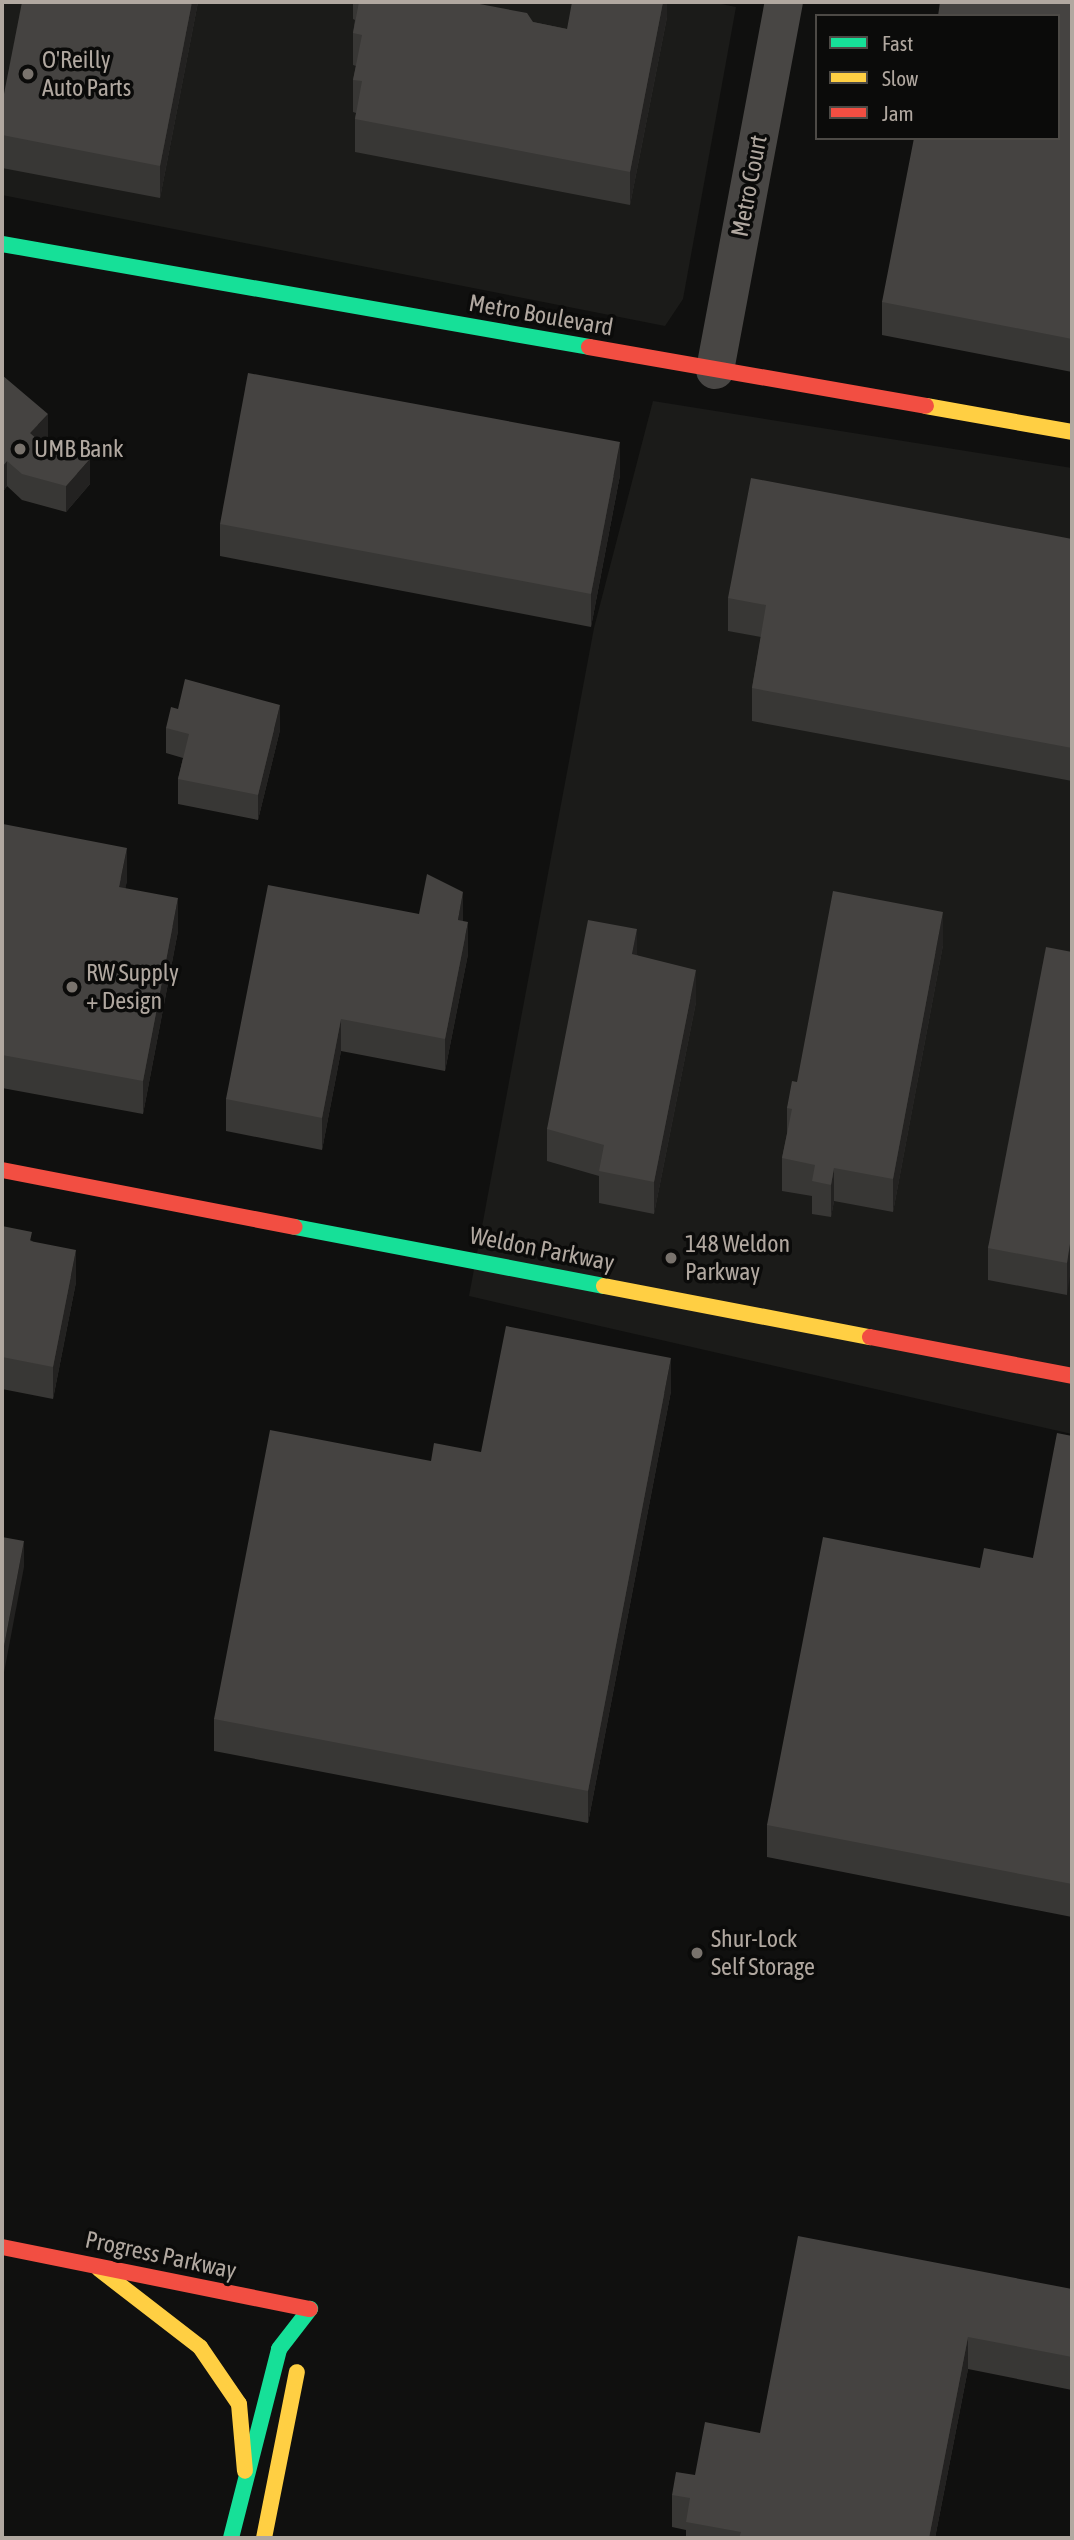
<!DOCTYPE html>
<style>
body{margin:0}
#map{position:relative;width:1074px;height:2540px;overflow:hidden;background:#10100f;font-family:"Asap Condensed",sans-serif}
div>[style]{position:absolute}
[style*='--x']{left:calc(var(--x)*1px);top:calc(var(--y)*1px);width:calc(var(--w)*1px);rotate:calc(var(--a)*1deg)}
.built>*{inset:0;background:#1b1b19}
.street>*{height:38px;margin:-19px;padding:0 19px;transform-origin:19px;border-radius:19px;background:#484644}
.fast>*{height:16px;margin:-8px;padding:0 8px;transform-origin:8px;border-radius:8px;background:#16e098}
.slow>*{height:16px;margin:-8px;padding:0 8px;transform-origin:8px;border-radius:8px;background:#ffcf43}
.jam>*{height:16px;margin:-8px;padding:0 8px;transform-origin:8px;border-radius:8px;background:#f24e42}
.wall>*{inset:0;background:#383735}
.shaded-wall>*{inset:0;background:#232221}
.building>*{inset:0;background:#454341}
.dots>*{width:19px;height:19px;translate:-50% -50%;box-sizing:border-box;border:4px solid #0b0b0a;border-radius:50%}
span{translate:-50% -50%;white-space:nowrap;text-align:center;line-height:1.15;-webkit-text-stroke:7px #0b0b0a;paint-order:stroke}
.poi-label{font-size:24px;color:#b1a8a0}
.left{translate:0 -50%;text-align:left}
.street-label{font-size:24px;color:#b1a8a0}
.frame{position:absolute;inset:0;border:4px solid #b1a8a0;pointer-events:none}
.legend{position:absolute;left:815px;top:14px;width:245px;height:126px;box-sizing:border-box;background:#0b0b0a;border:2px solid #4d4a46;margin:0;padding:9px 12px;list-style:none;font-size:21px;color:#b1a8a0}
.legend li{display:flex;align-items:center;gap:14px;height:35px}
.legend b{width:35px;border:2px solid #4d4a46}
</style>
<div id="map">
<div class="built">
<div style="clip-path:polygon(2px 2px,712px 2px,736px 7px,683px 299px,665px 326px,2px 195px)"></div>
<div style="clip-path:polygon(653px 401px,1072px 468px,1072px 1434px,469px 1296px,594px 628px)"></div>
</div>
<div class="street">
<div style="--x:715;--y:370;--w:374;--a:-79.4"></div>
</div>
<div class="fast">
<div style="--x:2;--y:244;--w:596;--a:9.95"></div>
<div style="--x:295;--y:1227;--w:315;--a:10.8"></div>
<div style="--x:231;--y:2538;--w:195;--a:-75.7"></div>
<div style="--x:279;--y:2349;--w:51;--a:-52.2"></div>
</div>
<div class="slow">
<div style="--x:926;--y:406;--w:148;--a:10.1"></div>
<div style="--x:604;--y:1286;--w:271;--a:10.9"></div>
<div style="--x:99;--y:2269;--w:128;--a:37.7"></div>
<div style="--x:200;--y:2347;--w:69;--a:55.6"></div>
<div style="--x:239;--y:2404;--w:67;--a:84.9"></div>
<div style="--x:264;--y:2538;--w:169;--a:-78.8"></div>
</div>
<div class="jam">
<div style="--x:589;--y:347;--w:342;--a:9.9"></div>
<div style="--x:2;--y:1170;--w:298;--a:11"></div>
<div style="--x:870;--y:1337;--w:206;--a:10.9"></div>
<div style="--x:2;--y:2247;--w:314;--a:11.4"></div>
</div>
<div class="wall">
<div style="clip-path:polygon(198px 2px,160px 198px,2px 168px,2px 104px)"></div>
<div style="clip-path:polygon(353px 2px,469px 2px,533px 22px,567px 29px,667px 2px,667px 17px,630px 205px,355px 152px,355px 119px,356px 113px,353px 112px,353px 80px,356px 66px,353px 65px,353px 33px,355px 20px,353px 19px)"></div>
<div style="clip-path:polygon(1072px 2px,1072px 372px,882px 335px,882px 302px)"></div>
<div style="clip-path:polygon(2px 375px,48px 439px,43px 445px,90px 484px,66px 512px,22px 500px,7px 486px,2px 493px)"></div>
<div style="clip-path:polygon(620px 475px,591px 627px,220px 556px,220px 524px)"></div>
<div style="clip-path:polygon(1072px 539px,1072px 781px,752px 721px,752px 688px,761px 637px,728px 631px,728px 598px)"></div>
<div style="clip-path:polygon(166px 728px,280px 730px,258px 820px,178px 804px,178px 779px,183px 758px,166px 753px)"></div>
<div style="clip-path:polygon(2px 831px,127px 881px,125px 888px,178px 931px,143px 1114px,2px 1088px)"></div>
<div style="clip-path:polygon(419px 914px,463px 921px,468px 954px,445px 1071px,341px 1051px,322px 1150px,226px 1131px,226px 1099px)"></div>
<div style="clip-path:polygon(943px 945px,893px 1212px,834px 1201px,831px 1217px,812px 1214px,812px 1196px,782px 1191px,782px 1158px,787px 1134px,787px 1108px,797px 1082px)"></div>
<div style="clip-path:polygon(1072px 952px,1067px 1295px,988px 1280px,988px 1248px)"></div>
<div style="clip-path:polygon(637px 955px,696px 1002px,654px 1214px,599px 1203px,599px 1176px,547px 1161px,547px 1129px)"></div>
<div style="clip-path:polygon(2px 1226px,32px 1241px,76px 1282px,53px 1399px,2px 1389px)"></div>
<div style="clip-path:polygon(671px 1391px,588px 1823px,214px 1751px,214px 1719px,431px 1461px,481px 1452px)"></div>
<div style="clip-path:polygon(1072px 1436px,1072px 1917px,767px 1857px,767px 1825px,980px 1568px,1033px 1558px)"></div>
<div style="clip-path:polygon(1072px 2289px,1072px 2390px,968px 2369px,935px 2538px,686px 2538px,686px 2530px,672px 2527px,672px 2495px,695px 2475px,760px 2433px)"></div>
</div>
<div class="shaded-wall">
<div style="clip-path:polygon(192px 2px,198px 2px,160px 198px,160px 166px)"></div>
<div style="clip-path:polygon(663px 2px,667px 2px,667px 17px,630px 205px,630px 172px)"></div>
<div style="clip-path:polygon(48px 414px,48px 439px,30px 459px,30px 433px)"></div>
<div style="clip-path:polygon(620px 442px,620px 475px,591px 627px,591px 594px)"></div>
<div style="clip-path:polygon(90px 459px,90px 484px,66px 512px,66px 486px)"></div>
<div style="clip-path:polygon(7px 461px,7px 486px,2px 493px,2px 467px)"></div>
<div style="clip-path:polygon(280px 705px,280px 730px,258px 820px,258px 795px)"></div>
<div style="clip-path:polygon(127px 848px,127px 881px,119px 919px,119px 887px)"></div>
<div style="clip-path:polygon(463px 892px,463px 925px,458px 920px)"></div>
<div style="clip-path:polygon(178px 898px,178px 931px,143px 1114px,143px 1081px)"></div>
<div style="clip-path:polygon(943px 912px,943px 945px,893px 1212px,893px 1179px)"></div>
<div style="clip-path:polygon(468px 922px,468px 954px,445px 1071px,445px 1039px)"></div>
<div style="clip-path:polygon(637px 929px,637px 962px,632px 954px)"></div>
<div style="clip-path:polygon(696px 970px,696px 1002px,654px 1214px,654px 1182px)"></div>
<div style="clip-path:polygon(341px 1019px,341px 1051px,322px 1150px,322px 1118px)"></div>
<div style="clip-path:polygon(834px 1168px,834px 1201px,831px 1217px,831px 1185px)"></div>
<div style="clip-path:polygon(1072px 1232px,1072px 1265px,1067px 1295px,1067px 1263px)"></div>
<div style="clip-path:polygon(76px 1250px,76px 1282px,53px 1399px,53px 1367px)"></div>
<div style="clip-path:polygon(671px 1358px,671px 1391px,588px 1823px,588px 1791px)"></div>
<div style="clip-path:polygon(24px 1541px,24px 1567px,2px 1683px,2px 1657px)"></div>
<div style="clip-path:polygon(968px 2337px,968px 2369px,935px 2538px,929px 2538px)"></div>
</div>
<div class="building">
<div style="clip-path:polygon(22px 2px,192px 2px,160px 166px,2px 135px,2px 104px)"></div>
<div style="clip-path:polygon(359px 2px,469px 2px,527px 13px,533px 22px,567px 29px,572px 2px,663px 2px,630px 172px,355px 119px,362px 81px,353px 80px,362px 35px,353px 33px)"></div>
<div style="clip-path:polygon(940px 2px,1072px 2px,1072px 339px,882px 302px,914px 138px,1058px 138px,1058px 16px,938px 16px)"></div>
<div style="clip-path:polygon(248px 373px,620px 442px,591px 594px,220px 524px)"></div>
<div style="clip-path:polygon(2px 375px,48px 414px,30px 433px,45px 446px,90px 459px,66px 486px,22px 474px,7px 461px,2px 467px)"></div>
<div style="clip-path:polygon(751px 478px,1072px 539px,1072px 748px,752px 688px,766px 605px,728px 598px)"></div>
<div style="clip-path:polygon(185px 679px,280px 705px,258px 795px,178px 779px,189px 734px,166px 728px,171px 707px,178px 709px)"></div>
<div style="clip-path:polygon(3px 824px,127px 848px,119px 887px,178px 898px,143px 1081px,2px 1055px,2px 831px)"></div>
<div style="clip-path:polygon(427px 874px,463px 892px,458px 920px,468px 922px,445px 1039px,341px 1019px,322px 1118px,226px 1099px,268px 885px,419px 914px)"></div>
<div style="clip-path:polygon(833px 891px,943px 912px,893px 1179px,834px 1168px,831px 1185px,812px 1181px,815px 1165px,782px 1158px,792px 1109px,787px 1108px,792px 1081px,797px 1082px)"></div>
<div style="clip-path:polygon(588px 920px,637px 929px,632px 954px,696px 970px,654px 1182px,599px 1171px,604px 1145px,547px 1129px)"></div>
<div style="clip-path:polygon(1046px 947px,1072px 952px,1072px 1232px,1067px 1263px,988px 1248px)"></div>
<div style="clip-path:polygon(2px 1226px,32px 1232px,30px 1241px,76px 1250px,53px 1367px,2px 1357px)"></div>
<div style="clip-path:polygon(506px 1326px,671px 1358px,588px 1791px,214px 1719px,270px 1430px,431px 1461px,434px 1443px,481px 1452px)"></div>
<div style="clip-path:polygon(1057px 1433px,1072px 1436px,1072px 1884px,767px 1825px,823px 1537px,980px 1568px,984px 1548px,1033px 1558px)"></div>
<div style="clip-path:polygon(2px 1537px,24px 1541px,2px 1657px)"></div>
<div style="clip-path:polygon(798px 2236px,1072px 2289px,1072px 2357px,968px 2337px,929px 2538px,739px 2538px,741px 2532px,686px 2522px,690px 2498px,672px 2495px,676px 2472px,695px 2475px,705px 2422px,760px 2433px)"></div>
</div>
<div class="dots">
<div style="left:28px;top:74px;background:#79736d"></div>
<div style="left:20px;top:449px;background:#79736d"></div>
<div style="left:72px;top:987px;background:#79736d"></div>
<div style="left:671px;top:1258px;background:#79736d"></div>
<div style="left:697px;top:1953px;background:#79736d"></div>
</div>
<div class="poi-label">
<span class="left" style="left:42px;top:74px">O'Reilly<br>Auto Parts</span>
<span class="left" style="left:34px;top:449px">UMB Bank</span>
<span class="left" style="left:86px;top:987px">RW Supply<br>+ Design</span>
<span class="left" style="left:685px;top:1258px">148 Weldon<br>Parkway</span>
<span class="left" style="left:711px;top:1953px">Shur-Lock<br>Self Storage</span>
</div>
<div class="street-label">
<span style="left:749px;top:186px;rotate:-79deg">Metro Court</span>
<span style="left:541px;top:315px;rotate:10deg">Metro Boulevard</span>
<span style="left:542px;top:1249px;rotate:11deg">Weldon Parkway</span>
<span style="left:161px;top:2255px;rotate:12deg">Progress Parkway</span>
</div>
<div class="frame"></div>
<ul class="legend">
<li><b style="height:9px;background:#16e098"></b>Fast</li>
<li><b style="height:9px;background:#ffcf43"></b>Slow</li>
<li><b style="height:9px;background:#f24e42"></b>Jam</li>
</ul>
</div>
